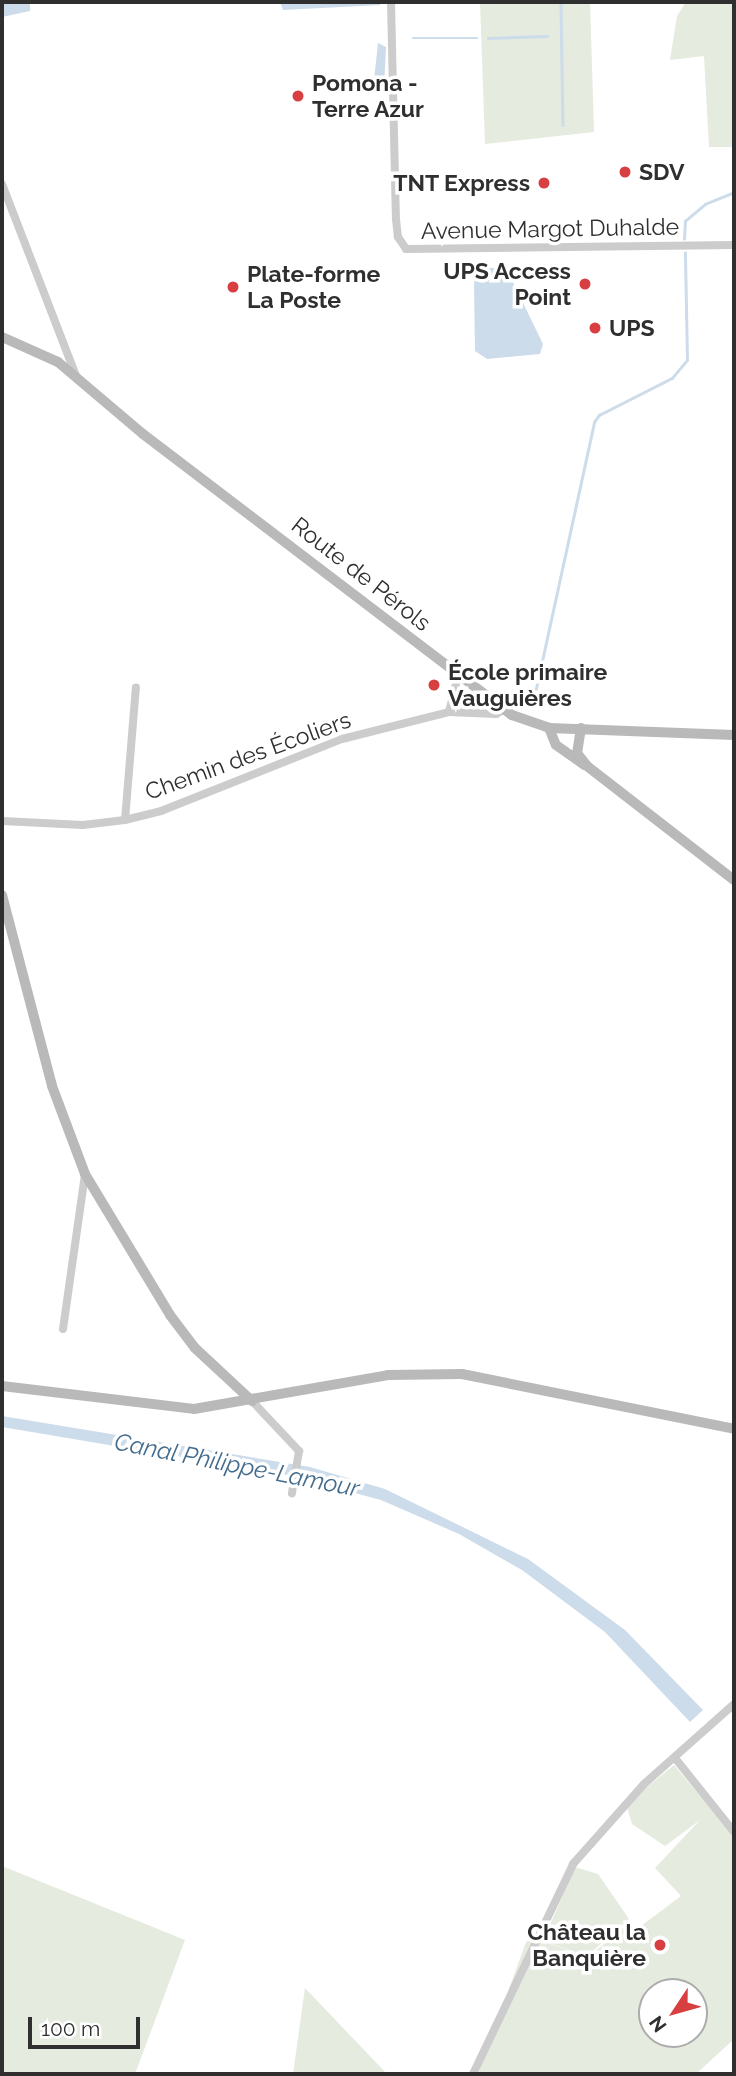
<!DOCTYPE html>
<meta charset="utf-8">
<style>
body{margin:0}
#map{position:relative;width:736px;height:2076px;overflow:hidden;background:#fff;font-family:Raleway,sans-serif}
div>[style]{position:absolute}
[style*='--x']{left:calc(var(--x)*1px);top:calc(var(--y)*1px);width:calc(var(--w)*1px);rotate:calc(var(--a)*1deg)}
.green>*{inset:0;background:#e5ebde}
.water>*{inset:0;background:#ccdcea}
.stream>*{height:2.5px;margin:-1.25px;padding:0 1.25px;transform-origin:1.25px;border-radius:1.25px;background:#ccdcea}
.street>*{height:8px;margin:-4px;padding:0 4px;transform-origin:4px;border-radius:4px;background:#ccc}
.secondary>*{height:10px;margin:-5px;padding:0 5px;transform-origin:5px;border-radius:5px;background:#b9b9b9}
.dots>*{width:19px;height:19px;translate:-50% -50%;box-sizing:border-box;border:4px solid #fff;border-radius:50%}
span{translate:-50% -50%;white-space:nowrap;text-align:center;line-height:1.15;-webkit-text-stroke:7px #fff;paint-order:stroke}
.poi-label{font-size:23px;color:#2f2f2f;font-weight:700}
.left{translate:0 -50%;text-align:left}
.right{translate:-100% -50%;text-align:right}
.street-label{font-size:23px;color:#2f2f2f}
.water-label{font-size:24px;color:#436b8c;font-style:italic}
.frame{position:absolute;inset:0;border:4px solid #2f2f2f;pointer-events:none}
.north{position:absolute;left:638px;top:1978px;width:70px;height:70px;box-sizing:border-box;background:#fff;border:2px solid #acacac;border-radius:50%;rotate:234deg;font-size:19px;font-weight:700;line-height:28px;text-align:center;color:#2f2f2f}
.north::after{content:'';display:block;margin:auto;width:24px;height:32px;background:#d83f41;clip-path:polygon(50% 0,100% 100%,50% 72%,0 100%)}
.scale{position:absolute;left:28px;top:2017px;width:112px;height:32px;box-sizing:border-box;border:4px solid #2f2f2f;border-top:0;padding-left:9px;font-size:21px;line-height:24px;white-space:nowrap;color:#2f2f2f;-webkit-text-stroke:5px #fff;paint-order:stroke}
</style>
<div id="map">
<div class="green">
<div style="clip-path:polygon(480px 2px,590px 2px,594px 132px,485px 144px)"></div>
<div style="clip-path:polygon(686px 2px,734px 2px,734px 147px,709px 147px,704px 56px,670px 60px,677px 16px)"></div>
<div style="clip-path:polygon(evenodd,674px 1765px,734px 1836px,734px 2039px,696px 2074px,478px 2074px,526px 1942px,542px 1934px,542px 1941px,588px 1957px,631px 1922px,637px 1929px,681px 1896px,655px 1868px,700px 1820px,665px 1846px,632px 1824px,626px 1804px,674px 1765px,652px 1992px,694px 1992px,694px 2034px,652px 2034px,652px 1992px)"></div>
<div style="clip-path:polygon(2px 1866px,185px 1940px,135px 2074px,2px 2074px)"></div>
<div style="clip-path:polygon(575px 1867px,598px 1874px,629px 1919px,587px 1956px,543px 1941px)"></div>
<div style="clip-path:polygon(305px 1988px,387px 2074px,293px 2074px)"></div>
</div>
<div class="water">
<div style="clip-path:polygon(2px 2px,30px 2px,30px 11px,2px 17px)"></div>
<div style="clip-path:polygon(280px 2px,380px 2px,380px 5px,283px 10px)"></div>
<div style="clip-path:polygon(378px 43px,386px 47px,384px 87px,374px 80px)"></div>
<div style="clip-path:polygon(484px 268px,501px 268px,509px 274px,543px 344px,540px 354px,487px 359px,475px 351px,474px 282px)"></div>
<div style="clip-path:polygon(2px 1416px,310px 1467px,385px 1489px,528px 1559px,625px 1630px,703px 1710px,690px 1722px,605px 1632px,522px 1570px,459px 1534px,381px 1500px,287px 1475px,2px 1427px)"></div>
</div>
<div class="stream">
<div style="--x:561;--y:2;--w:123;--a:89.1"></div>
<div style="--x:413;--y:38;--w:64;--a:0"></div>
<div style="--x:488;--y:38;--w:59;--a:-1.9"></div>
<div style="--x:684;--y:239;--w:18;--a:-87"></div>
<div style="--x:685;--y:221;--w:26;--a:-40"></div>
<div style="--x:705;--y:204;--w:31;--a:-22"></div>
<div style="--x:532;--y:707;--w:292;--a:-77.7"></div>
<div style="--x:594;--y:422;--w:9;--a:-54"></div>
<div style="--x:599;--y:415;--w:82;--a:-26.9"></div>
<div style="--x:672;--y:378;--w:23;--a:-50"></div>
<div style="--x:687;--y:360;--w:107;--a:-91.1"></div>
</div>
<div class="street">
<div style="--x:391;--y:2;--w:217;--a:88.7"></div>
<div style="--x:396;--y:219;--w:18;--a:84"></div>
<div style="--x:398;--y:237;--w:14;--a:56"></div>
<div style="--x:406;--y:249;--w:328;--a:-0.7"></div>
<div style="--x:2;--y:184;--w:206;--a:68.9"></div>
<div style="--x:449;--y:712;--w:38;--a:-76"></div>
<div style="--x:125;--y:820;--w:133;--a:-85.3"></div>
<div style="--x:2;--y:821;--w:81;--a:2.8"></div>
<div style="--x:83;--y:825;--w:42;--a:-6.8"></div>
<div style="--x:125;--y:820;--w:37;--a:-14"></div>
<div style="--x:161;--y:811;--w:195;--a:-21.7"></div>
<div style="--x:342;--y:739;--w:110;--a:-14.2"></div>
<div style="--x:449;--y:712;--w:47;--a:2.4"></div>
<div style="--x:496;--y:714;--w:9;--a:-27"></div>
<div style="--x:63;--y:1329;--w:157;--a:-81.9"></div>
<div style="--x:252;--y:1401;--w:69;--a:46.8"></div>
<div style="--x:299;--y:1451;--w:43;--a:99.5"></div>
<div style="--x:675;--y:1758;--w:95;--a:51.4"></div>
<div style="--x:473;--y:2074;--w:233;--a:-64.5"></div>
<div style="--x:573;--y:1864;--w:107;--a:-48.4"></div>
<div style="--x:644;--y:1784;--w:120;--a:-41.6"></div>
</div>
<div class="secondary">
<div style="--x:2;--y:337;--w:61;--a:24.1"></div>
<div style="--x:58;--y:362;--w:111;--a:40.3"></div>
<div style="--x:143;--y:434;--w:464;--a:37.3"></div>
<div style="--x:512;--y:715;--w:39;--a:19"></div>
<div style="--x:549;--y:728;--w:185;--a:2.2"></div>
<div style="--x:549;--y:728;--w:18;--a:68"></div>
<div style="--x:556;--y:745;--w:35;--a:35"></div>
<div style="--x:581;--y:728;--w:25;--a:99"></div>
<div style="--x:577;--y:753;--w:16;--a:52"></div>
<div style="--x:587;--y:766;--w:186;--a:37.8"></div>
<div style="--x:2;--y:895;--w:197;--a:75.3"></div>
<div style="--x:52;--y:1086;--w:94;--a:69.4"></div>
<div style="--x:85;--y:1174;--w:165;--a:58.9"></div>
<div style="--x:170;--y:1315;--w:41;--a:52.9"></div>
<div style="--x:195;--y:1348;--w:78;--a:42.9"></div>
<div style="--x:2;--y:1386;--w:193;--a:6.8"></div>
<div style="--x:194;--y:1409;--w:197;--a:-9.9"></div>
<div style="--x:388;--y:1375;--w:74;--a:-0.8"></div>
<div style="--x:462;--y:1374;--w:278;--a:11.4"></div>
</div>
<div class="dots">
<div style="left:298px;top:96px;background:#d83f41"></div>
<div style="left:625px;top:172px;background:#d83f41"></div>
<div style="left:544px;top:183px;background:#d83f41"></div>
<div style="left:585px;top:284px;background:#d83f41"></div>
<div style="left:233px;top:287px;background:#d83f41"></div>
<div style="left:595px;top:328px;background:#d83f41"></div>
<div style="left:434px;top:685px;background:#d83f41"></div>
<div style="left:660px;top:1945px;background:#d83f41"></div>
</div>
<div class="poi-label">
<span class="left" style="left:312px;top:96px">Pomona -<br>Terre Azur</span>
<span class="left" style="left:639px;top:172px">SDV</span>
<span class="right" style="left:530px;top:183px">TNT Express</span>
<span class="right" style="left:571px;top:284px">UPS Access<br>Point</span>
<span class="left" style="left:247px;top:287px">Plate-forme<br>La Poste</span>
<span class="left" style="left:609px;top:328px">UPS</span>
<span class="left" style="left:448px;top:685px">École primaire<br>Vauguières</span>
<span class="right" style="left:646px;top:1945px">Château la<br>Banquière</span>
</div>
<div class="street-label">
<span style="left:550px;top:229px;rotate:-1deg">Avenue Margot Duhalde</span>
<span style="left:361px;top:574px;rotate:38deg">Route de Pérols</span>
<span style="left:248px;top:756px;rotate:-20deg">Chemin des Écoliers</span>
</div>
<div class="water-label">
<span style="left:237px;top:1465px;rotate:11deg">Canal Philippe-Lamour</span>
</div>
<div class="frame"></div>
<div class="north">N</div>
<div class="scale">100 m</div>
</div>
